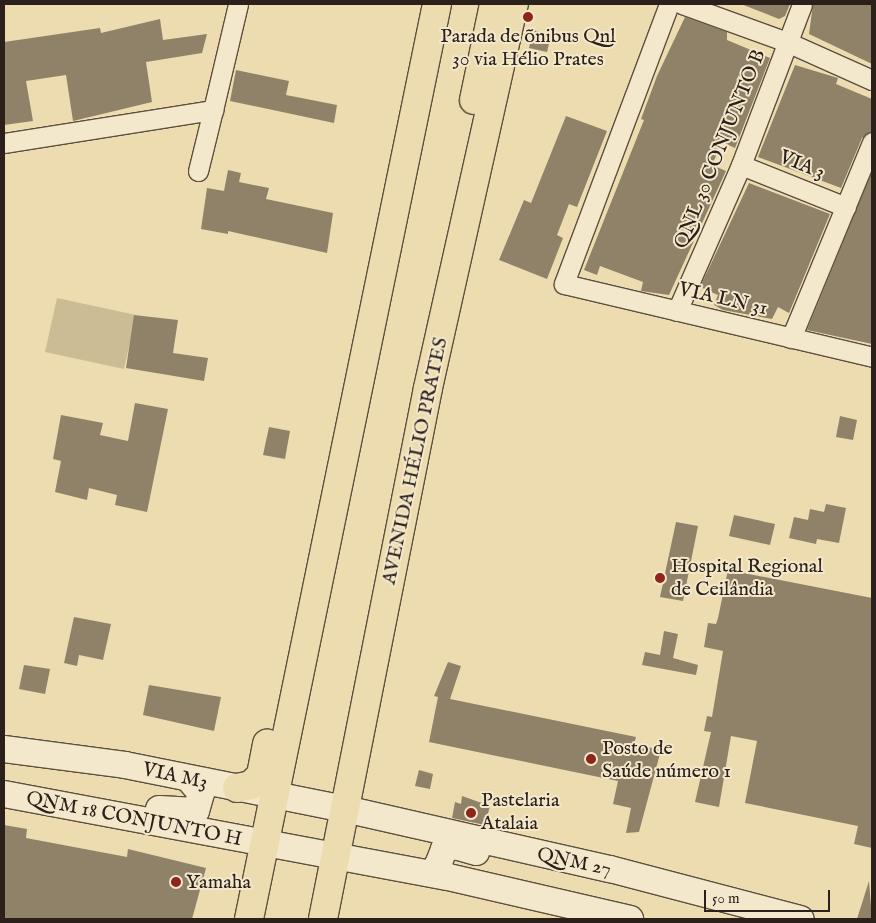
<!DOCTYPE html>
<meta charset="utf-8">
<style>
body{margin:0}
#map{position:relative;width:876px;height:923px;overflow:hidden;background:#eddcaf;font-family:"IM FELL English",serif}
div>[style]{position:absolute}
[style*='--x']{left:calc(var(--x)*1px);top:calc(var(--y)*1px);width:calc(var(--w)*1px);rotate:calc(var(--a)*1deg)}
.green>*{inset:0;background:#ccbc96}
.building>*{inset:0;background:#908268}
.roads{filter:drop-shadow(1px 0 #5c4f40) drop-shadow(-1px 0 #5c4f40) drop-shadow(0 1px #5c4f40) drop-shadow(0 -1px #5c4f40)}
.minor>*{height:19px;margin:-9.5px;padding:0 9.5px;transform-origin:9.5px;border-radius:9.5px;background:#f3e8cb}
.secondary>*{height:26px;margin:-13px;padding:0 13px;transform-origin:13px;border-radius:13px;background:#f3e8cb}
.primary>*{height:28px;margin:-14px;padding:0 14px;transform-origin:14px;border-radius:14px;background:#eddcaf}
.dots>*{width:14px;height:14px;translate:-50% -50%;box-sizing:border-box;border:2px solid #f3e8cb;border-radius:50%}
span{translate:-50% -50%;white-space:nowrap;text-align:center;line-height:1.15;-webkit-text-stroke:4px #f3e8cb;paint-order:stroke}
.poi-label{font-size:20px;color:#2c201b}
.left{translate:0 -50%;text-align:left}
.street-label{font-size:20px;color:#2c201b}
.frame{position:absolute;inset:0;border:5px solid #2c201b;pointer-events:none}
.scale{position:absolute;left:704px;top:890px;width:126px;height:22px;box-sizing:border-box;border:2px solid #2c201b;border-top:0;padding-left:6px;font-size:15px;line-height:18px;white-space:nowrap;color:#2c201b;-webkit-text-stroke:4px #f3e8cb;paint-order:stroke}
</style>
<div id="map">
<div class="green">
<div style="clip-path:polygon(57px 298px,136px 315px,124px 369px,45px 352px)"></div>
</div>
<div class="building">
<div style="clip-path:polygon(741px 4px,790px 4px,785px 16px,779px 19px)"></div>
<div style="clip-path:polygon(813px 4px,872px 4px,872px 64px,809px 34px)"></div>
<div style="clip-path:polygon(685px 17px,727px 32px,727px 40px,770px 58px,735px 148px,722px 142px,712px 165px,726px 171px,669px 295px,641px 291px,643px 282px,600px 266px,597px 275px,584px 270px,644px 120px,641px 119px,657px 76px)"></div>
<div style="clip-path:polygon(160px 19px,163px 40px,207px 34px,202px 53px,146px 62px,152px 102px,73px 121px,66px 75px,26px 81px,33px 121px,4px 125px,4px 42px,100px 28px,101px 33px)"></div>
<div style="clip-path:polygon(533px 30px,551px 35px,547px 52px,529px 48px)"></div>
<div style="clip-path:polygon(795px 65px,838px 78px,836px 84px,872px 99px,872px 131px,862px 138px,841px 188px,758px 157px)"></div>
<div style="clip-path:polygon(236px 70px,289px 81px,286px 95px,337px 105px,334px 123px,230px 101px)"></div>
<div style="clip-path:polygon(566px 116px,607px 131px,577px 207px,569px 204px,557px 235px,563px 238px,547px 279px,499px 260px,524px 200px,531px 203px)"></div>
<div style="clip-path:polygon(228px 170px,241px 173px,239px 182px,269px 188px,266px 199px,333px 213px,327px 253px,228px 231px,228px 234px,201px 229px,207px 188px,224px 191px)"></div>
<div style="clip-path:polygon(872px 171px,872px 344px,807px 330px)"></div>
<div style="clip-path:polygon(749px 183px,830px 214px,789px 313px,778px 307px,772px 319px,723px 310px,714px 305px,718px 295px,700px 287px)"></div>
<div style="clip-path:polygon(134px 315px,178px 320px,173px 353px,208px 358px,204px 381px,126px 368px)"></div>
<div style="clip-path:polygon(135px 403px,168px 409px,147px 512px,115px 505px,117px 495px,89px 488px,87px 500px,55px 492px,61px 461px,53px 459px,61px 415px,103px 423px,100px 435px,128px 441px)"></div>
<div style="clip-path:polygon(840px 416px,857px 420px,853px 440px,836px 437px)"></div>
<div style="clip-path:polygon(269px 427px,290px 431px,285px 459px,263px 455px)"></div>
<div style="clip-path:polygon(826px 504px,846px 508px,839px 543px,817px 539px,816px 544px,789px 538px,794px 517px,808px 520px,810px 509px,824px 512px)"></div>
<div style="clip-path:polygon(734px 515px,775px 524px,770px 545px,729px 536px)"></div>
<div style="clip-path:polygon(676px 522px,698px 526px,683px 601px,660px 597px)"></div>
<div style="clip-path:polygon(728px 570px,872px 598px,872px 848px,854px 844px,858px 826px,745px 803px,757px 741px,731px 736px,719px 807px,695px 802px,711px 732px,704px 731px,707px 716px,712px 717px,723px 651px,704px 647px,708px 623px,716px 624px,718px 618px)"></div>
<div style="clip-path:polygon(74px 617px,111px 624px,103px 660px,79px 655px,77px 666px,64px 663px)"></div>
<div style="clip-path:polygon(664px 631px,678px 634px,673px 658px,698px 665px,696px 675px,642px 665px,645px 652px,660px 655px)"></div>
<div style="clip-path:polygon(448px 662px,461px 666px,450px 699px,636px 737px,634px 744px,661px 750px,639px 832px,626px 833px,631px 808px,613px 804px,618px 781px,429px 742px,438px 697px,434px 696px)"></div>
<div style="clip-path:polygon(24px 665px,50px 669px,45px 694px,19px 689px)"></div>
<div style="clip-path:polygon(149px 685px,221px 697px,214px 731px,143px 715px)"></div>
<div style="clip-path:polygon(419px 770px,433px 774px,430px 789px,415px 786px)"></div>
<div style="clip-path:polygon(462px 796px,490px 806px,485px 825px,452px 818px,455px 802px,461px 804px)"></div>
<div style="clip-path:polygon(4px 825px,27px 829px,26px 838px,127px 857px,128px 849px,206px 868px,192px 919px,4px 919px)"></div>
<div style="clip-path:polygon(869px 881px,872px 919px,857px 919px)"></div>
</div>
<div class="roads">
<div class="minor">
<div style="--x:669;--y:4;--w:299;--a:110.6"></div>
<div style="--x:564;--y:284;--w:317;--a:13.3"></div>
<div style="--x:682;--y:4;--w:112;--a:19.9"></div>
<div style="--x:787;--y:42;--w:93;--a:24.1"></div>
<div style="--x:4;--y:143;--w:212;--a:-9"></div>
<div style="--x:213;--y:110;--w:109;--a:-76.7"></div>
<div style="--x:741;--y:165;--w:113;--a:21.8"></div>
<div style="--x:198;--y:171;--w:63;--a:-76.2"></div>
<div style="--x:677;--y:311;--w:159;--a:-66.3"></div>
<div style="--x:741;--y:165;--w:172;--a:-69.2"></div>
<div style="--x:791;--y:338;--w:212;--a:-67.5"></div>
</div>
<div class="secondary">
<div style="--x:4;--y:749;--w:122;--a:7.5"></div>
<div style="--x:125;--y:765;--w:224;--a:11.3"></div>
<div style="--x:345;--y:809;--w:272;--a:12.8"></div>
<div style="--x:610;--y:869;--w:197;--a:14.7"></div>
<div style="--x:4;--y:794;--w:448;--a:10.6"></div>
<div style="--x:444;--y:876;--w:191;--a:13"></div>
<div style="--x:159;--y:809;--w:37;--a:3"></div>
<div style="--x:196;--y:811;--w:19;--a:-74"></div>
<div style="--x:201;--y:793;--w:18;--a:-131"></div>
<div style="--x:444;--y:876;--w:13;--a:-119"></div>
<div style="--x:438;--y:865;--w:17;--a:-69"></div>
<div style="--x:444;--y:849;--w:11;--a:-15"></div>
<div style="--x:455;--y:846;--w:22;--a:16"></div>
</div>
<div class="primary">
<div style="--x:474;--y:100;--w:98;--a:-78.2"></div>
<div style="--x:237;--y:788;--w:14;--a:-12"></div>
<div style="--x:251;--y:785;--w:14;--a:-45"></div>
<div style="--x:261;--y:775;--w:32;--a:-79"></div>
<div style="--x:249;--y:919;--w:934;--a:-78.39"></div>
<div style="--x:323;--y:919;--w:541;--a:-78.81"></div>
<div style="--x:428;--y:388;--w:394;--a:-77.4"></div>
</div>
</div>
<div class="dots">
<div style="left:528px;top:17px;background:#8f2418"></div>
<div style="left:660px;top:578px;background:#8f2418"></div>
<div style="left:591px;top:759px;background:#8f2418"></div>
<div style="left:471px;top:813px;background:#8f2418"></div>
<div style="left:176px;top:882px;background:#8f2418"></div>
</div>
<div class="poi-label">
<span style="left:528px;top:48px">Parada de õnibus Qnl<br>30 via Hélio Prates</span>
<span class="left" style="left:671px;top:578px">Hospital Regional<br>de Ceilândia</span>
<span class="left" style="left:602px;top:760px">Posto de<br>Saúde número 1</span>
<span class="left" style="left:481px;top:812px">Pastelaria<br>Atalaia</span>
<span class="left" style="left:186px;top:882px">Yamaha</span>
</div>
<div class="street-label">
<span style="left:720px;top:149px;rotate:-68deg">QNL 30 CONJUNTO B</span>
<span style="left:802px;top:165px;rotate:22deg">VIA 3</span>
<span style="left:723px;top:299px;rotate:13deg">VIA LN 31</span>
<span style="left:415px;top:461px;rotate:-78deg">AVENIDA HÉLIO PRATES</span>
<span style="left:175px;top:776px;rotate:12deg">VIA M3</span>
<span style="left:134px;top:819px;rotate:11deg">QNM 18 CONJUNTO H</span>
<span style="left:574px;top:862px;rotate:12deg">QNM 27</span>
</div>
<div class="frame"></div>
<div class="scale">50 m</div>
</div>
